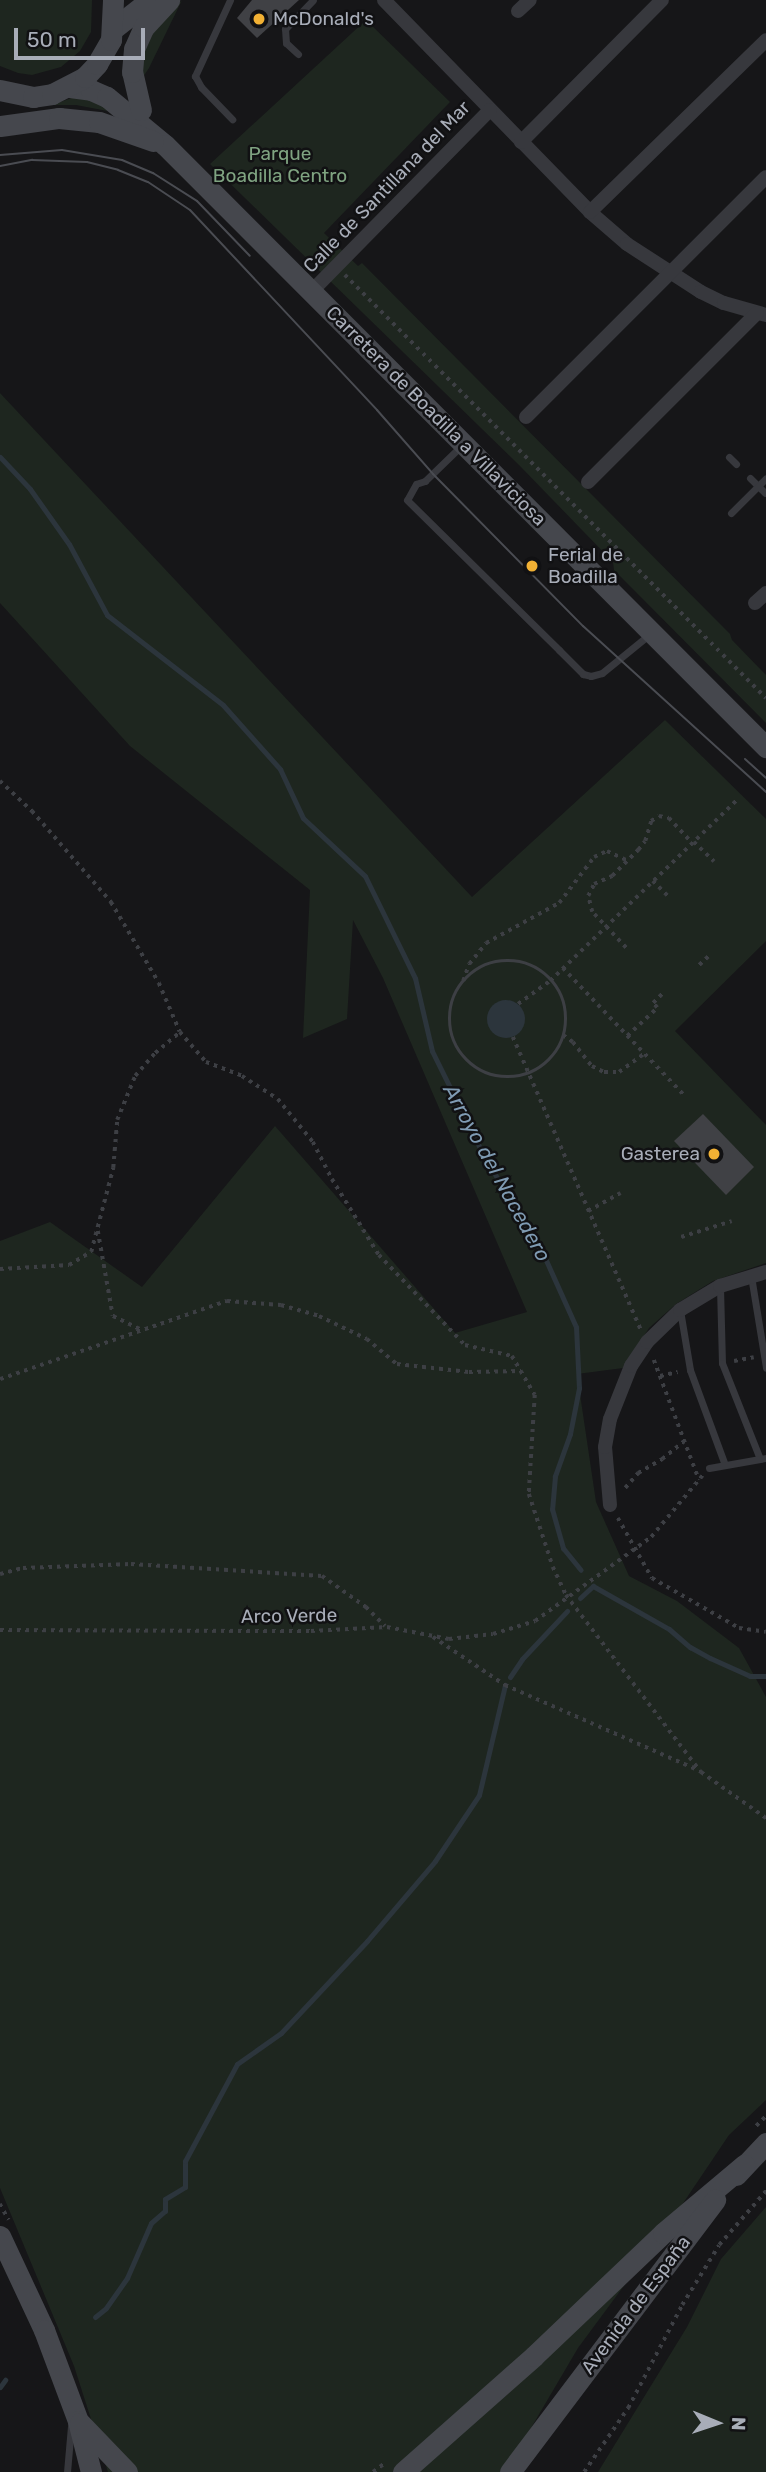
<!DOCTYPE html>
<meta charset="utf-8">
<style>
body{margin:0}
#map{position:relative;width:766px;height:2472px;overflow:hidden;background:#161618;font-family:Rubik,sans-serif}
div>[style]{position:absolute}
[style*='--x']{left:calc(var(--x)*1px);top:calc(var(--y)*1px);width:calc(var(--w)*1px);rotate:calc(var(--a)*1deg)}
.green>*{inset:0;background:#1e261f}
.water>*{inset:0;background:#2c353c}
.round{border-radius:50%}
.stream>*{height:5px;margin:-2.5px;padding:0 2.5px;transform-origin:2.5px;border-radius:2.5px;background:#2c353c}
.building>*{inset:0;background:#404145}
.path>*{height:3.5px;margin-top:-1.75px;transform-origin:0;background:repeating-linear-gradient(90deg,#3d3f44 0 3.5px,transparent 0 8.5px)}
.path>.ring{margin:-1.75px;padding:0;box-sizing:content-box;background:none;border:3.5px solid #3d3f44;border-radius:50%}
.lane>*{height:7px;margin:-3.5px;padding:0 3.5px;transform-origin:3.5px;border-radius:3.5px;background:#37383d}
.street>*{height:14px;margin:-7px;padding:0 7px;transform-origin:7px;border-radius:7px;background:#37383d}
.secondary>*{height:21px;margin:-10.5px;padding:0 10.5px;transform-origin:10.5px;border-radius:10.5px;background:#45474d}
.tram>*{height:2px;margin:-1px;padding:0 1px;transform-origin:1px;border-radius:1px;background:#4a4c52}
.dots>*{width:19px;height:19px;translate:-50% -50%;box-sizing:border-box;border:4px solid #111113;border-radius:50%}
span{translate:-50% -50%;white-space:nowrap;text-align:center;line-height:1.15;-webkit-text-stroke:5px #111113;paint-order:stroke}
.poi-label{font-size:19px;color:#a8adb8}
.left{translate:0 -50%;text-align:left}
.right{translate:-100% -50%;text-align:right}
.park-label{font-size:19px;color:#7fa381}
.street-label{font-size:19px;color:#a8adb8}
.water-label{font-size:21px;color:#7f9bb3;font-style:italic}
.north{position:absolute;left:682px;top:2388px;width:70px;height:70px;-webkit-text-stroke:5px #111113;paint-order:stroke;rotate:92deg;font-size:19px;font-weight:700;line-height:28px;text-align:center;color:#a8adb8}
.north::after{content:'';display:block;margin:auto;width:24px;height:32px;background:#a8adb8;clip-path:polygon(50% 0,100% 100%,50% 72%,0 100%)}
.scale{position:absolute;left:14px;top:28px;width:131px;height:32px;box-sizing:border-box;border:4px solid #a8adb8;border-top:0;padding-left:9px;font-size:21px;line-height:24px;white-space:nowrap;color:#a8adb8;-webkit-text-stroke:5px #111113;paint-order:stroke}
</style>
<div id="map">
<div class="green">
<div style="clip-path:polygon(0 0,92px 0,91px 32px,80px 51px,61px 67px,32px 75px,18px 73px,0 66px)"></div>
<div style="clip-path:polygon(182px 0,149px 68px,143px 77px,140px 64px,145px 41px)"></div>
<div style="clip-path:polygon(366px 20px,450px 102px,324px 233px,358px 266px,362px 263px,730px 634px,732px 640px,766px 675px,766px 723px,614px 570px,613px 562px,519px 465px,210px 164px)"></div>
<div style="clip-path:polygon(80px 95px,118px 113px,76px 105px,52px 105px)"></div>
<div style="clip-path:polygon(0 393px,472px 897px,665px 720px,766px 819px,766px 941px,675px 1031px,766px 1125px,766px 1263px,713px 1281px,676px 1304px,649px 1328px,623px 1368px,577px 1374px,596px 1502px,629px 1576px,677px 1601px,739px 1648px,766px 1697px,766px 2100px,729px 2135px,663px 2233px,578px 2348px,505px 2472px,108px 2472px,74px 2366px,0 2188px,0 1241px,50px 1222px,142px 1287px,275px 1126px,455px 1333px,527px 1312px,383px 978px,353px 920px,347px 1019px,303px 1038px,310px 890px,130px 746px,0 603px)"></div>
<div style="clip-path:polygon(766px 2207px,766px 2472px,598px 2472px,687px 2327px,721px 2259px)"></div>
</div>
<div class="water">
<div class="round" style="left:487px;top:1000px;width:38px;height:38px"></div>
</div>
<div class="stream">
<div style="--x:0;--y:457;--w:44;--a:46.8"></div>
<div style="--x:30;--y:489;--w:67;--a:54.7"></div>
<div style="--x:69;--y:544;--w:81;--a:61.8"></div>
<div style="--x:107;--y:615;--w:147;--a:37.8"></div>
<div style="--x:223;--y:705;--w:86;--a:48.3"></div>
<div style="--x:280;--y:769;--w:54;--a:64.9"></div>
<div style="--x:303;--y:818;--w:85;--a:43.1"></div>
<div style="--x:365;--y:876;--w:114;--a:63.9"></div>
<div style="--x:415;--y:978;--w:75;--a:76.9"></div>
<div style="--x:432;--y:1051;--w:117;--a:63.7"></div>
<div style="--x:484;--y:1156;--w:119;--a:59.1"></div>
<div style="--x:545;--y:1258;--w:76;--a:65.8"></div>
<div style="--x:576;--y:1327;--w:61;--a:87.2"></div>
<div style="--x:579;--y:1388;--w:47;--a:101.1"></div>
<div style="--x:570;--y:1434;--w:45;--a:109.7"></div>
<div style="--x:555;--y:1476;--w:33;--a:95"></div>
<div style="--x:552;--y:1509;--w:41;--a:74.2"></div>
<div style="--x:563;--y:1548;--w:28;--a:51"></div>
<div style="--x:580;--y:1598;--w:18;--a:-43"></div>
<div style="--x:593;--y:1586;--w:87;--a:29.5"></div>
<div style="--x:669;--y:1629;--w:28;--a:41"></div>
<div style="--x:690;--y:1647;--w:23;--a:29"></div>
<div style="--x:710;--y:1658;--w:44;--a:24.2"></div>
<div style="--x:750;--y:1676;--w:16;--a:0"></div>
<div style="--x:510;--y:1677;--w:22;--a:-56"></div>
<div style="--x:522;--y:1659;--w:66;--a:-46.8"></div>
<div style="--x:95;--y:2317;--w:14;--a:-39"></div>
<div style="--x:106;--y:2308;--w:37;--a:-55"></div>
<div style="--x:127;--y:2278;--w:60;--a:-66.4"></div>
<div style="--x:151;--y:2223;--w:18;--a:-41"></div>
<div style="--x:165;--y:2211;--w:12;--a:-90"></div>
<div style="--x:165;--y:2199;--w:23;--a:-31"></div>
<div style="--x:185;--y:2187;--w:26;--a:-90"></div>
<div style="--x:185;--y:2161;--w:110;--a:-61.8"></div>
<div style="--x:237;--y:2064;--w:54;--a:-35.2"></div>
<div style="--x:281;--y:2033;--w:126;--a:-46.9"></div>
<div style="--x:367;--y:1941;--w:105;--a:-49.6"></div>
<div style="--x:435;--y:1861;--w:79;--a:-56.3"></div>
<div style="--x:479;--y:1795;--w:113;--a:-76.7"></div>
<div style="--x:0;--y:2387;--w:9;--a:-54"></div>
</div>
<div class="building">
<div style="clip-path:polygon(252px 0,299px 0,257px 38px,237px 18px)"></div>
<div style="clip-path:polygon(703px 1114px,754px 1167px,726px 1195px,674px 1141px)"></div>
</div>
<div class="path">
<div style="--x:345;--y:275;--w:597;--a:45.14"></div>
<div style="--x:0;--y:781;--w:44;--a:43.2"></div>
<div style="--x:32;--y:811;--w:121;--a:49"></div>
<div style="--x:111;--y:902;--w:94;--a:59.3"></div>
<div style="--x:159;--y:983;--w:53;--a:66.8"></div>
<div style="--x:180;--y:1032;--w:40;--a:49"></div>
<div style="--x:206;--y:1062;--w:39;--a:21"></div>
<div style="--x:242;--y:1076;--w:43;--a:32.6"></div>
<div style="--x:278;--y:1099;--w:55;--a:50.9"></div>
<div style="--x:313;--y:1142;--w:42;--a:62.8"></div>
<div style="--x:332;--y:1179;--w:89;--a:58.3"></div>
<div style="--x:379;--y:1255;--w:124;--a:46.3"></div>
<div style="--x:465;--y:1345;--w:48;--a:13.2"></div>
<div style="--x:512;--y:1356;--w:45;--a:59.5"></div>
<div style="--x:535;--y:1395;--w:99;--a:93.5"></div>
<div style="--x:529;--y:1494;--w:77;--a:71.8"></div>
<div style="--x:553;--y:1567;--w:31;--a:65"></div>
<div style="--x:566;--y:1595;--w:223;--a:52.7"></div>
<div style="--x:701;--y:1772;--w:80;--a:35.3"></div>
<div style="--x:694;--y:842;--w:28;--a:44"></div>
<div style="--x:653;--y:881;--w:24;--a:45"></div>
<div style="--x:626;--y:948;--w:50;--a:-133.4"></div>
<div style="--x:592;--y:912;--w:16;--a:-104"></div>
<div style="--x:588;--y:896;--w:13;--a:-63"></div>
<div style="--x:594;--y:884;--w:20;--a:-24"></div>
<div style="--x:612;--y:876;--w:37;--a:-45"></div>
<div style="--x:638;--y:850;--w:11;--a:-52"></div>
<div style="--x:645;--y:841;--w:21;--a:-73"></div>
<div style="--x:651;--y:821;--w:9;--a:-32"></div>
<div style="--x:659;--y:816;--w:10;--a:11"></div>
<div style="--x:669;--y:818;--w:34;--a:47"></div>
<div class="ring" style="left:450px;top:961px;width:112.5px;height:112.5px"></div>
<div style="--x:699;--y:965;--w:16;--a:-43"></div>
<div style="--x:563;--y:968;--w:174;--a:46.4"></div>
<div style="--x:463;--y:981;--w:18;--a:-71"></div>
<div style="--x:469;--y:964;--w:27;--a:-51"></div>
<div style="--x:486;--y:943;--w:83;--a:-28.7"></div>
<div style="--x:559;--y:903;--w:58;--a:-52.7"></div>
<div style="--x:594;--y:857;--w:14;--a:-25"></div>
<div style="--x:607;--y:851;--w:23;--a:25"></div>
<div style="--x:518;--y:1004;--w:39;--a:-36"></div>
<div style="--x:550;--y:981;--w:262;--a:-44.1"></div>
<div style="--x:563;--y:1035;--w:12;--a:35"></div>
<div style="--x:573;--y:1042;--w:31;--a:52"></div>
<div style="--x:592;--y:1066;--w:13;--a:27"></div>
<div style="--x:604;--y:1072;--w:15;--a:0"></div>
<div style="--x:619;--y:1072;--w:31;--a:-36"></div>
<div style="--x:627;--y:1036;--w:41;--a:-43"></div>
<div style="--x:657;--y:1008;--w:6;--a:-129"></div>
<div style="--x:653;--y:1003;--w:14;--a:-45"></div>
<div style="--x:513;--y:1037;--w:320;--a:66.4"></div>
<div style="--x:588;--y:1211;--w:37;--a:-29"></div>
<div style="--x:98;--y:1231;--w:86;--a:80"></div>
<div style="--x:113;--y:1316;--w:34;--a:26"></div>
<div style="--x:681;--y:1237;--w:53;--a:-17.4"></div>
<div style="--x:0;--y:1269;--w:69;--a:-3.3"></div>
<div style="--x:69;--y:1265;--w:26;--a:-31"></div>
<div style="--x:91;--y:1252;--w:87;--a:-75.3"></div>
<div style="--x:113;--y:1168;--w:48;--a:-85.2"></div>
<div style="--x:117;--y:1120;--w:48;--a:-67.8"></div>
<div style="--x:135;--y:1076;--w:30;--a:-49"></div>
<div style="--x:155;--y:1053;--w:33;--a:-40"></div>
<div style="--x:654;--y:1360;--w:128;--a:69.4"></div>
<div style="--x:734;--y:1361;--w:20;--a:-11"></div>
<div style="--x:660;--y:1376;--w:18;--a:-13"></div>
<div style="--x:0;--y:1379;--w:240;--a:-19"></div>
<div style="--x:227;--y:1301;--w:54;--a:4.2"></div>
<div style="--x:281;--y:1305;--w:40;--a:16"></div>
<div style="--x:319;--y:1316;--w:53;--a:25.6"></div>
<div style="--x:367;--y:1339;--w:39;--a:40"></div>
<div style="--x:397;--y:1364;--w:72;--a:6.3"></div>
<div style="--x:469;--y:1372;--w:52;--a:-1.1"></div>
<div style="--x:625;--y:1488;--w:20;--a:-49"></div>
<div style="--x:638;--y:1473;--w:28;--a:-30"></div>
<div style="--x:662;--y:1459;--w:28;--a:-39"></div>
<div style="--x:618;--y:1518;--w:69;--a:60.5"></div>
<div style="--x:652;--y:1578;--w:100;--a:29.9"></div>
<div style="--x:739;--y:1628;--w:27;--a:8"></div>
<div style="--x:0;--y:1574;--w:24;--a:-15"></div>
<div style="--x:23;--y:1568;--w:108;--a:-2.1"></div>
<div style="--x:131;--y:1564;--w:191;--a:3.6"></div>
<div style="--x:322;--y:1576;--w:54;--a:35.2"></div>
<div style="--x:366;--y:1607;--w:27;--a:45"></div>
<div style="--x:0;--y:1630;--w:311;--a:0.2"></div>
<div style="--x:311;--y:1631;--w:76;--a:-3"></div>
<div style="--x:387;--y:1627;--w:63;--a:11"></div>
<div style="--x:449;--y:1639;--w:44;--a:-6.5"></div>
<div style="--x:493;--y:1634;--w:44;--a:-17.2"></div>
<div style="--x:535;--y:1621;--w:143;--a:-35.9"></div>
<div style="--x:651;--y:1537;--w:80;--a:-50.1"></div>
<div style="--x:433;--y:1637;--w:87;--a:33.7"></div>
<div style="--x:505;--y:1685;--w:213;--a:23.8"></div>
<div style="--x:756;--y:2126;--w:14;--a:-45"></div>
<div style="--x:0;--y:2204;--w:18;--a:61"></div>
<div style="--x:373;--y:2472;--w:15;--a:-37"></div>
<div style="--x:584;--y:2472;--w:78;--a:-55.5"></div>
<div style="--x:628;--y:2408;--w:116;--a:-62.3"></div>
<div style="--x:682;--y:2305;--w:70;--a:-58.3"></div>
<div style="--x:719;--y:2245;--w:72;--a:-49"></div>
</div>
<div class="lane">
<div style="--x:230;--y:0;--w:84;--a:114.7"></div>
<div style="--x:195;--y:76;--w:13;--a:61"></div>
<div style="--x:201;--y:87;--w:45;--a:45.9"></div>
<div style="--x:298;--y:54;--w:16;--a:-137"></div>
<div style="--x:286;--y:43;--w:14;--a:-94"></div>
<div style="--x:285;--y:29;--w:40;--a:-46"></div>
<div style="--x:461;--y:446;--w:50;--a:135.8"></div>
<div style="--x:425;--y:481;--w:9;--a:162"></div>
<div style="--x:416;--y:484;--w:18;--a:119"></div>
<div style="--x:407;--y:500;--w:214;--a:44.6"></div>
<div style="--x:559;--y:650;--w:34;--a:45"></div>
<div style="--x:583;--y:674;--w:8;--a:14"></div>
<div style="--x:591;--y:676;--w:11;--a:-15"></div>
<div style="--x:602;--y:673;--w:63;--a:-39.2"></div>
<div style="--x:729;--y:457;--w:10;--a:45"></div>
<div style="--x:750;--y:478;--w:21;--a:45"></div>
<div style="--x:731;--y:513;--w:49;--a:-45"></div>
<div style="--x:751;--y:1276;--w:93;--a:80.7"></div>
<div style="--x:720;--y:1287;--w:76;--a:88.5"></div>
<div style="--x:722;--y:1363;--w:103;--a:68.4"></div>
<div style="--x:680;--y:1310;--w:61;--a:80.5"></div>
<div style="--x:690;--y:1370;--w:101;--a:69.8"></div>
<div style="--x:709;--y:1468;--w:58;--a:-10"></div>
<div style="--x:67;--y:2472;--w:46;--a:-85"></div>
</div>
<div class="street">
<div style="--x:384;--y:0;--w:296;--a:45.8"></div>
<div style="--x:590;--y:212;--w:49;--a:40.9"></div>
<div style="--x:627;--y:244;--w:88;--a:33"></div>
<div style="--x:701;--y:292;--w:25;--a:26"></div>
<div style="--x:724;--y:303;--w:44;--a:15.9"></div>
<div style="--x:518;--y:11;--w:16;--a:-43"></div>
<div style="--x:521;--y:142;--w:200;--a:-45.2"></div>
<div style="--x:590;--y:212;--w:246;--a:-44.3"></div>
<div style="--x:311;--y:292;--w:255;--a:-45.5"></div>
<div style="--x:526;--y:417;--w:339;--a:-45"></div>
<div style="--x:588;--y:482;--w:239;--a:-45"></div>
<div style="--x:755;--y:603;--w:15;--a:-42"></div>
<div style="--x:610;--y:1505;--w:58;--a:-94.9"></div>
<div style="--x:605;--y:1447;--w:28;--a:-80"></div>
<div style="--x:610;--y:1419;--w:57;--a:-68.4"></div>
<div style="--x:631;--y:1366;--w:29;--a:-56"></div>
<div style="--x:647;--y:1342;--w:46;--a:-44.1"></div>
<div style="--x:680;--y:1310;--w:47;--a:-31"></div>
<div style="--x:720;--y:1286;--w:48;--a:-16.9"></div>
</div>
<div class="secondary">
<div style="--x:113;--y:29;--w:47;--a:-38.1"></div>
<div style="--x:70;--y:87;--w:21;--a:8"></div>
<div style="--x:91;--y:90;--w:17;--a:24"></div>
<div style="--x:107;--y:97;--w:75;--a:39.6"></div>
<div style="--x:165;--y:145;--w:851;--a:45.05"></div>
<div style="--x:0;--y:90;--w:34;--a:12"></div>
<div style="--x:33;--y:97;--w:19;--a:-9"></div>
<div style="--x:52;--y:94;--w:37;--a:-27"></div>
<div style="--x:85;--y:77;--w:18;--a:-47"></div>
<div style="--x:97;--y:64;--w:28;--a:-60"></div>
<div style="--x:111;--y:40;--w:40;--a:-87.1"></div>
<div style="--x:141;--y:110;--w:39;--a:-103"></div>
<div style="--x:132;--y:72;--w:23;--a:-85"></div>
<div style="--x:134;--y:49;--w:24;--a:-66"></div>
<div style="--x:144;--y:27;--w:37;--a:-47"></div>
<div style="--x:0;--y:126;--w:60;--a:-7.7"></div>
<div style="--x:59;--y:118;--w:40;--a:5.7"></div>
<div style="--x:99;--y:122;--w:57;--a:19.4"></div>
<div style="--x:736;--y:2175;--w:44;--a:-46.8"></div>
<div style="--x:0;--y:2236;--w:104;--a:64.9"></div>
<div style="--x:44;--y:2330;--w:97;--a:69.5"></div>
<div style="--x:78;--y:2421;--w:53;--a:75.7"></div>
<div style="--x:80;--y:2423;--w:68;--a:46.2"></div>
<div style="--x:403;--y:2472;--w:175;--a:-41.5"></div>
<div style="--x:534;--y:2356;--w:178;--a:-43.6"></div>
<div style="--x:663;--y:2233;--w:106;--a:-40"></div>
<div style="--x:510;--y:2472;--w:341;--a:-53"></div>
</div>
<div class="tram">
<div style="--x:0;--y:155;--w:62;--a:-4.6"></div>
<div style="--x:62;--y:150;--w:61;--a:9.5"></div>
<div style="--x:122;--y:160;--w:34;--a:23"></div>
<div style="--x:153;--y:173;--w:52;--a:32.5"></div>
<div style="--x:197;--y:201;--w:76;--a:46.1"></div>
<div style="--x:0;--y:166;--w:33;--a:-11"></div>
<div style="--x:32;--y:160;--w:55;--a:2.1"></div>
<div style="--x:87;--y:162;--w:32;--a:14"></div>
<div style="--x:118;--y:170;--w:32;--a:22"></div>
<div style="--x:148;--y:182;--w:50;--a:33.7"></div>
<div style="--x:190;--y:210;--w:274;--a:46.9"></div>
<div style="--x:377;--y:410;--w:85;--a:48.8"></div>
<div style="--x:433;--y:474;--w:214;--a:45.4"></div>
<div style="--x:583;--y:626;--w:247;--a:42.2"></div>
<div style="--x:745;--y:759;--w:28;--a:42"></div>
</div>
<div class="dots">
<div style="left:259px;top:19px;background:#f2b134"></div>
<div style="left:532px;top:566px;background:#f2b134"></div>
<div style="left:714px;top:1154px;background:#f2b134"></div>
</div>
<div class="poi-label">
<span class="left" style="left:273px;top:19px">McDonald's</span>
<span class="left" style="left:548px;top:566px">Ferial de<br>Boadilla</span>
<span class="right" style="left:700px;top:1154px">Gasterea</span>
</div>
<div class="park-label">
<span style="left:280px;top:165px">Parque<br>Boadilla Centro</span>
</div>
<div class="street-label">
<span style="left:387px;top:187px;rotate:-46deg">Calle de Santillana del Mar</span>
<span style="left:436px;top:416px;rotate:45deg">Carretera de Boadilla a Villaviciosa</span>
<span style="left:289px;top:1616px;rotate:-1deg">Arco Verde</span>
<span style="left:636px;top:2305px;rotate:-53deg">Avenida de España</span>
</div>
<div class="water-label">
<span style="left:497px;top:1173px;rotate:61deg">Arroyo del Nacedero</span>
</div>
<div class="north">N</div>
<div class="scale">50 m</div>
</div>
